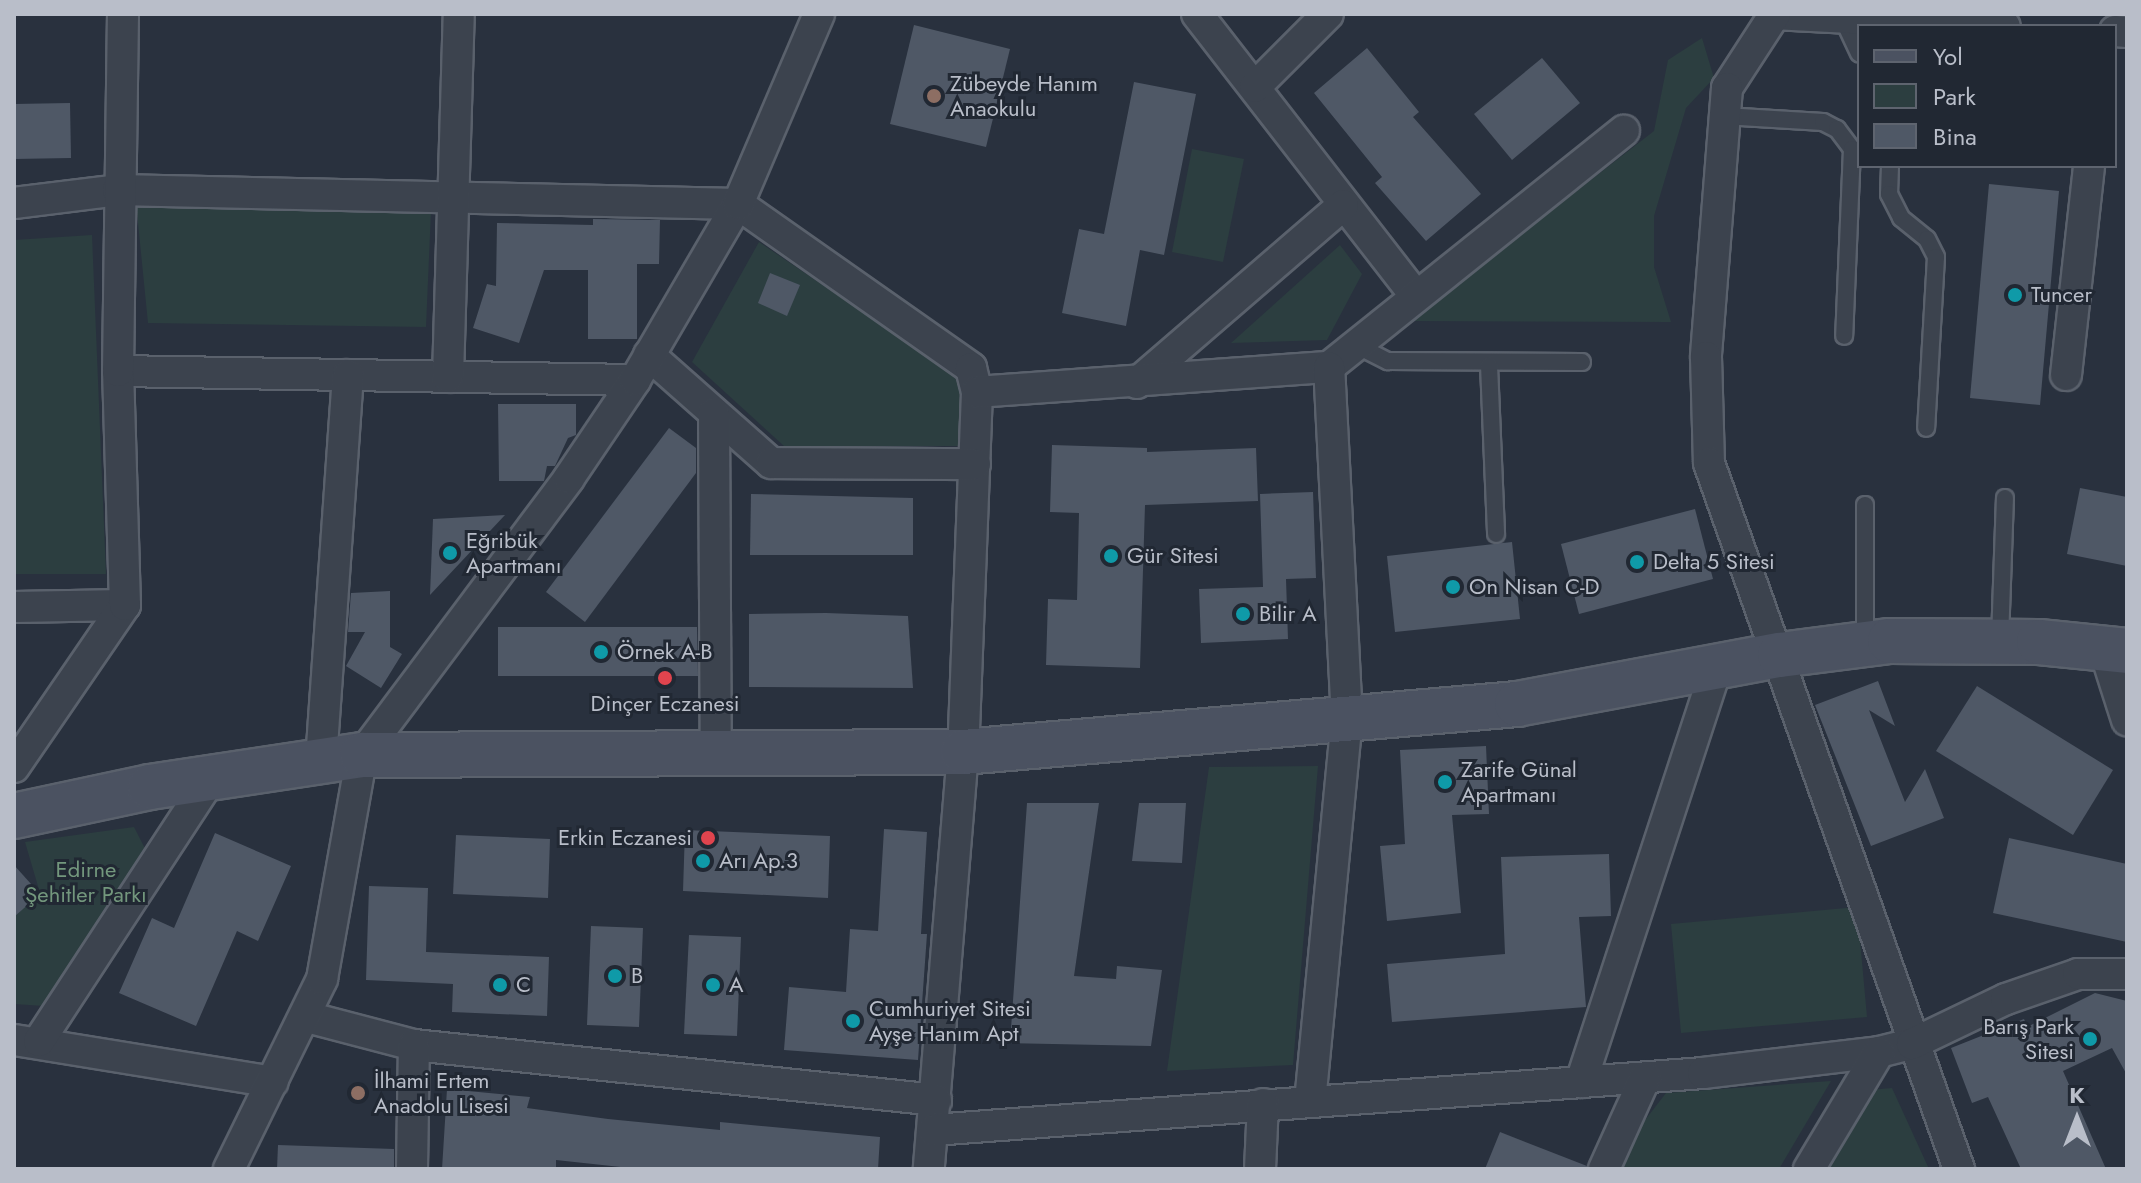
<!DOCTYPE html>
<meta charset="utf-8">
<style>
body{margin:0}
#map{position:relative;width:2141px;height:1183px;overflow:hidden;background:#29313e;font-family:Jost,sans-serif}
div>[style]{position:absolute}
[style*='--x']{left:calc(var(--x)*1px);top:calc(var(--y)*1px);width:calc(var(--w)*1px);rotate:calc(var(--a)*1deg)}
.green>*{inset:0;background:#2c3e40}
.building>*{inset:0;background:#4f5866}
.roads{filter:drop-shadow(2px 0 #5a616c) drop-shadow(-2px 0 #5a616c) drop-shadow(0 2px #5a616c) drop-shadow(0 -2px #5a616c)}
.lane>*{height:16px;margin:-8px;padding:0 8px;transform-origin:8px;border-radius:8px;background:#3c434e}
.street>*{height:30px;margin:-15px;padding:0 15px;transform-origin:15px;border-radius:15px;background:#3c434e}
.secondary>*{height:44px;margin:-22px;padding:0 22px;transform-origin:22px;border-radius:22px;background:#4b5261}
.dots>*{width:22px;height:22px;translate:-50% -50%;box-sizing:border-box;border:4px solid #212833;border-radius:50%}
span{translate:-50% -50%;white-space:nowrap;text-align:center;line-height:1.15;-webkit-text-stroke:6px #212833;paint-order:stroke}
.poi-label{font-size:22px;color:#b9bec9}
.left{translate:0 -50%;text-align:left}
.right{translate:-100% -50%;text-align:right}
.park-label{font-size:22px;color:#73977d}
.frame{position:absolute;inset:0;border:16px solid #b9bec9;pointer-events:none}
.legend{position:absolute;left:1857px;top:24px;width:260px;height:144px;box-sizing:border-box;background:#212833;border:2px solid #5e646f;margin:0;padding:10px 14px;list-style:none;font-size:24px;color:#b9bec9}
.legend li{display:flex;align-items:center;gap:16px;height:40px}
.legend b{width:40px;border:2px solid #5e646f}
.north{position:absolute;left:2037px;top:1079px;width:80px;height:80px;-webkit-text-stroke:6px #212833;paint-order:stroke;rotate:0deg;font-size:22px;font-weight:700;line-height:32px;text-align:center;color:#b9bec9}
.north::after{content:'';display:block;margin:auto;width:28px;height:36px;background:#b9bec9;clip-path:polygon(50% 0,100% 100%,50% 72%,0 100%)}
</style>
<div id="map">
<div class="green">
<div style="clip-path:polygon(1702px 38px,1714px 78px,1686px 108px,1654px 216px,1654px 267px,1671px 322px,1409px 321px,1654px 131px,1668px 60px)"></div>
<div style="clip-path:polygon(1192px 149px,1244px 159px,1223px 262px,1172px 252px)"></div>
<div style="clip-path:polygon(136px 203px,431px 211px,426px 327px,148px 323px)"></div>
<div style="clip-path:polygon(92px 235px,106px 574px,14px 574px,14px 240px)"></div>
<div style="clip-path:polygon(759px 242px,959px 377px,962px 446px,784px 446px,692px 362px)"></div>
<div style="clip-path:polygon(1340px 245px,1362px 274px,1327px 340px,1231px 343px)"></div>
<div style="clip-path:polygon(1318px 766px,1293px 1065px,1167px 1071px,1209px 767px)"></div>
<div style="clip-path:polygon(134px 827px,155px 868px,44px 1006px,14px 1004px,14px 917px,40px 893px,25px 842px)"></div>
<div style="clip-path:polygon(1857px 907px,1867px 1017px,1681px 1033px,1671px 924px)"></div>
<div style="clip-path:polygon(1831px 1081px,1779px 1169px,1622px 1169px,1639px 1128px,1666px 1093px)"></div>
<div style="clip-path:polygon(1892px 1088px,1929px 1169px,1822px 1169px,1869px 1090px)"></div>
</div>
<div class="building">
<div style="clip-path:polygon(914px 25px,1010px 49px,986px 147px,890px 124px)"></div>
<div style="clip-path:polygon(1367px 48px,1419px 112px,1413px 117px,1481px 194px,1426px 241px,1375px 183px,1382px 177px,1314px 93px)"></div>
<div style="clip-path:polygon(1542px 58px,1580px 103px,1512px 160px,1474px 114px)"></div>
<div style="clip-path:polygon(1134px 82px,1196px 94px,1164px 255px,1140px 250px,1126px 326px,1062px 313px,1079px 229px,1104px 234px)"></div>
<div style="clip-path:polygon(70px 103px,71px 158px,14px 159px,14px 104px)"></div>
<div style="clip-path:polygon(1989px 184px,2059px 191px,2040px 405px,1970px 398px)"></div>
<div style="clip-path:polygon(593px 219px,660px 220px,659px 264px,637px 264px,637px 339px,588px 339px,588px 270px,544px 270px,519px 343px,473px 328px,487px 284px,496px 286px,497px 223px,593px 225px)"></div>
<div style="clip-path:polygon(770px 273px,800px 285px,787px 316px,758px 303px)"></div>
<div style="clip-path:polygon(498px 404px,576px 404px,576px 435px,568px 438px,555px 466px,547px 466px,544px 481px,499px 481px)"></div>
<div style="clip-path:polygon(669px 428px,696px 448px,696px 473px,585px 622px,546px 592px)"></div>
<div style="clip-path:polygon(1052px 445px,1147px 448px,1147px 452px,1256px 448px,1258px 501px,1145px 505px,1140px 668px,1046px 665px,1048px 599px,1077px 600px,1079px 513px,1050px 512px)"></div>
<div style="clip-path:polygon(2080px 488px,2127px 497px,2127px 566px,2067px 554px)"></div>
<div style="clip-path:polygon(1313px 492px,1316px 578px,1286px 579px,1288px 639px,1201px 643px,1199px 589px,1263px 587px,1260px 494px)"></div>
<div style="clip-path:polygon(751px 494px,913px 498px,913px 555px,750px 555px)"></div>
<div style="clip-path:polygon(1695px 509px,1713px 579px,1579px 614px,1561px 544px)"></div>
<div style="clip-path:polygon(505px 515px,430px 595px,433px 519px)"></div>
<div style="clip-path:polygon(1512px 542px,1520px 619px,1395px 632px,1387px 556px)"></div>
<div style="clip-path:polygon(390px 591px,390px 647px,402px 654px,381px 688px,346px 666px,365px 632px,348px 632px,351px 593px)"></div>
<div style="clip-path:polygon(826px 613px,908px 616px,913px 688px,749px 687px,749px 614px)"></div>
<div style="clip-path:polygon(498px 627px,697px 627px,698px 676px,498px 676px)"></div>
<div style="clip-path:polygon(1878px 681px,1895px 726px,1869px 710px,1905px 802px,1925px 769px,1944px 818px,1871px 846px,1815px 705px)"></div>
<div style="clip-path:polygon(1977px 686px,2113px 770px,2073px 835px,1936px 751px)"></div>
<div style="clip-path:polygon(1486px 746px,1489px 814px,1452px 815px,1461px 913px,1387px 921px,1380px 846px,1405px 844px,1400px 750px)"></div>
<div style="clip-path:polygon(1027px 803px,1099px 803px,1074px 976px,1116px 979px,1117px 966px,1162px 970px,1151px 1046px,1010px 1043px)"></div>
<div style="clip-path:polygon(1139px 803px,1186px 803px,1182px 863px,1132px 861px)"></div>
<div style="clip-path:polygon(884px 829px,927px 832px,921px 934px,927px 934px,918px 1060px,784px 1050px,789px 987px,846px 992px,850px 929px,878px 931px)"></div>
<div style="clip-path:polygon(685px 830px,830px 836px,828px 898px,683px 891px)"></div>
<div style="clip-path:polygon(215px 833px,291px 866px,258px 941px,237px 931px,196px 1026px,119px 993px,152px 918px,174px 928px)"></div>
<div style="clip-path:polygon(456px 835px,550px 839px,548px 898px,453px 894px)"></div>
<div style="clip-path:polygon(2009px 838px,2127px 864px,2127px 942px,1993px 913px)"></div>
<div style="clip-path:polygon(1609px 854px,1611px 916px,1579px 917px,1586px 1007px,1392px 1022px,1387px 964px,1505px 954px,1501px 857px)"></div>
<div style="clip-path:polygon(14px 865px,40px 894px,14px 917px)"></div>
<div style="clip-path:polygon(369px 886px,428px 888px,426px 952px,549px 957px,547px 1016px,452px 1012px,453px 984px,366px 980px)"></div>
<div style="clip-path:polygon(591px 926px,643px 928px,639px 1027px,587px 1025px)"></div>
<div style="clip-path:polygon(689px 935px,741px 937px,737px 1036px,684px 1034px)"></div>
<div style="clip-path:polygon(2095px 993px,2127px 1001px,2127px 1075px,2112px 1048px,2063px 1071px,2106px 1169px,2021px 1169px,1988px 1097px,1972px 1103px,1951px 1048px,2024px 1019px,2027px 1027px)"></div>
<div style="clip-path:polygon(447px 1089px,530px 1097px,527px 1108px,608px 1119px,720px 1130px,720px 1122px,880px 1137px,878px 1169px,639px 1169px,556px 1160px,556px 1169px,442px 1169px)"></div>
<div style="clip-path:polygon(1500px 1132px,1587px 1166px,1586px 1169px,1485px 1169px)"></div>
<div style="clip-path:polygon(278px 1145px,394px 1149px,394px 1169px,277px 1169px)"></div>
</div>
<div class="roads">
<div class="lane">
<div style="--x:1843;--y:19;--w:38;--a:65"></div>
<div style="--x:1724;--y:116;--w:99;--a:3.5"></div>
<div style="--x:1823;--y:122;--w:16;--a:27"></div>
<div style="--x:1837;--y:129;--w:25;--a:53"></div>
<div style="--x:1852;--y:149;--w:187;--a:92.4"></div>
<div style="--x:1890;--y:166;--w:28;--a:92"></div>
<div style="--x:1889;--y:194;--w:27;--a:63"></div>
<div style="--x:1901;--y:218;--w:33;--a:39"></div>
<div style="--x:1927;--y:239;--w:20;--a:63"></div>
<div style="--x:1936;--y:257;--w:171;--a:93.3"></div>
<div style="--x:1356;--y:345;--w:36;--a:27"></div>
<div style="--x:1388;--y:361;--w:194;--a:0.3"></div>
<div style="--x:1489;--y:365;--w:169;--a:87.6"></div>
<div style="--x:1865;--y:505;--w:138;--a:90"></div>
<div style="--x:2000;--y:640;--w:142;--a:-88"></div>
</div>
<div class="street">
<div style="--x:1197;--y:14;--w:356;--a:52.2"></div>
<div style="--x:1773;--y:14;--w:232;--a:3"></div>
<div style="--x:1775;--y:14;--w:88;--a:123"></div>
<div style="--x:1727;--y:88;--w:270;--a:94.5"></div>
<div style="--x:1706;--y:357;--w:106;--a:88.4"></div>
<div style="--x:1709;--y:463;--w:749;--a:70.5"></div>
<div style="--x:2115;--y:31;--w:12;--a:5"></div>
<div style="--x:1255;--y:87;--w:103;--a:-45"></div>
<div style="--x:14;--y:203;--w:105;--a:-7.1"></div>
<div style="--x:118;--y:190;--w:620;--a:1.29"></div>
<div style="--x:738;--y:204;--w:285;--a:35.1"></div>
<div style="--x:971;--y:368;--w:25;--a:76"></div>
<div style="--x:977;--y:392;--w:360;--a:92.2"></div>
<div style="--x:963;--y:752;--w:418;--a:94.7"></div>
<div style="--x:649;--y:355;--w:163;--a:41.5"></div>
<div style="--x:771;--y:463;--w:204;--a:0.3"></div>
<div style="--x:118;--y:371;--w:517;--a:1"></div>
<div style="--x:2066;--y:375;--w:210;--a:-83.7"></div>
<div style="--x:448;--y:377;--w:363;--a:-88.3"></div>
<div style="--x:1137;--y:383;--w:272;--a:-40.8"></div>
<div style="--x:977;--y:392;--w:353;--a:-4.1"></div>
<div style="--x:1329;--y:367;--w:378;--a:-38.7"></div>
<div style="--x:714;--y:413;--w:341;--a:89.7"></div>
<div style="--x:14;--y:607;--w:111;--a:-1"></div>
<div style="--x:2104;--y:648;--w:76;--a:72.3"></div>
<div style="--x:321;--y:761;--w:387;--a:-86"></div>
<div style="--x:14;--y:767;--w:196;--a:-55.6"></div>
<div style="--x:125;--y:605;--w:234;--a:-91.7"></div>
<div style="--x:118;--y:371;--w:357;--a:-89.2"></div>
<div style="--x:307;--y:1017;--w:111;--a:14.7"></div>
<div style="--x:414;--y:1045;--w:525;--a:6.01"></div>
<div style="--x:14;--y:1040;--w:262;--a:9.2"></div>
<div style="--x:39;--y:1041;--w:316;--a:-56.8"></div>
<div style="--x:1581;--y:1082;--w:434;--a:-71.9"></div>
<div style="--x:1310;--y:1102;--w:384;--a:-84.5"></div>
<div style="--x:1347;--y:720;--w:353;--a:-92.9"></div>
<div style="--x:933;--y:1130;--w:772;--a:-4.23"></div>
<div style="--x:1703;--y:1073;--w:177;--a:-6.8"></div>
<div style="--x:1879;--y:1052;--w:34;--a:-14"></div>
<div style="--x:1912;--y:1044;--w:104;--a:-25.6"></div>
<div style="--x:2006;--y:999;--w:76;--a:-19.1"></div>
<div style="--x:2078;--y:974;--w:49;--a:0"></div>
<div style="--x:229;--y:1169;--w:212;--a:-63.9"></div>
<div style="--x:322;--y:979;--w:228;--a:-79.9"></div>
<div style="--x:362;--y:755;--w:346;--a:-53.2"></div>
<div style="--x:569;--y:478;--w:118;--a:-56"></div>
<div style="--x:635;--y:380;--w:204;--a:-59.7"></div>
<div style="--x:738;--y:204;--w:207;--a:-66.9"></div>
<div style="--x:412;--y:1169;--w:124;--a:-89.1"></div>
<div style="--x:1260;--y:1169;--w:65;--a:-87.4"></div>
<div style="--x:1604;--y:1169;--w:100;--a:-65.7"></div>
<div style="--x:1809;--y:1169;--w:136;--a:-59.1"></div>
</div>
<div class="secondary">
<div style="--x:14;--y:816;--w:139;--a:-12"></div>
<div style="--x:150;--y:787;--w:214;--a:-8.6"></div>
<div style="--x:362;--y:755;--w:601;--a:-0.29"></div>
<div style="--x:963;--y:752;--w:556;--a:-4.95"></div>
<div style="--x:1517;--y:704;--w:268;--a:-10.6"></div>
<div style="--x:1780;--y:655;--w:111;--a:-7.3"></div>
<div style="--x:1890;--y:641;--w:149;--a:0.4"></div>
<div style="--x:2039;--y:642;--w:88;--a:5.8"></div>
</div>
</div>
<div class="dots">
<div style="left:934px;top:96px;background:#8d6e63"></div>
<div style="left:2015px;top:295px;background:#0f9aa8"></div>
<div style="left:450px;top:553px;background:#0f9aa8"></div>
<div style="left:1111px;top:556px;background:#0f9aa8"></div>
<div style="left:1637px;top:562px;background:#0f9aa8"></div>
<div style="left:1453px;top:587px;background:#0f9aa8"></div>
<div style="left:1243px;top:614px;background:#0f9aa8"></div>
<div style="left:601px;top:652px;background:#0f9aa8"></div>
<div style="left:665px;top:678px;background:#e0444e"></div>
<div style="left:1445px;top:782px;background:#0f9aa8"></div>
<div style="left:708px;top:838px;background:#e0444e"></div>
<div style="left:703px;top:861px;background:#0f9aa8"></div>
<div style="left:615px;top:976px;background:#0f9aa8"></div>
<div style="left:500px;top:985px;background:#0f9aa8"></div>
<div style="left:713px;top:985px;background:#0f9aa8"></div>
<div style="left:853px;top:1021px;background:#0f9aa8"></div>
<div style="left:2090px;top:1039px;background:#0f9aa8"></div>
<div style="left:358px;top:1093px;background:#8d6e63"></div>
</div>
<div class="poi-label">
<span class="left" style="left:950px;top:96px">Zübeyde Hanım<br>Anaokulu</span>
<span class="left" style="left:2031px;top:295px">Tuncer</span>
<span class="left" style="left:466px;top:553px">Eğribük<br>Apartmanı</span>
<span class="left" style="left:1127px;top:556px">Gür Sitesi</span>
<span class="left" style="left:1653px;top:562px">Delta 5 Sitesi</span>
<span class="left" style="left:1469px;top:587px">On Nisan C-D</span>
<span class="left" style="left:1259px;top:614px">Bilir A</span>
<span class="left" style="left:617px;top:652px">Örnek A-B</span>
<span style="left:665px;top:704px">Dinçer Eczanesi</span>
<span class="left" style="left:1461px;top:782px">Zarife Günal<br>Apartmanı</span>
<span class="right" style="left:692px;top:838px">Erkin Eczanesi</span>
<span class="left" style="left:719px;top:861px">Arı Ap.3</span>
<span class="left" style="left:631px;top:976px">B</span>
<span class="left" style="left:516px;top:985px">C</span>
<span class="left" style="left:729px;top:985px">A</span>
<span class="left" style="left:869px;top:1021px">Cumhuriyet Sitesi<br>Ayşe Hanım Apt</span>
<span class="right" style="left:2074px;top:1039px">Barış Park<br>Sitesi</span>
<span class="left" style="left:374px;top:1093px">İlhami Ertem<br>Anadolu Lisesi</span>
</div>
<div class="park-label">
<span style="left:86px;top:882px">Edirne<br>Şehitler Parkı</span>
</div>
<div class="frame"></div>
<ul class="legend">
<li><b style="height:10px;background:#4b5261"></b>Yol</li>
<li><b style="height:22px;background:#2c3e40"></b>Park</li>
<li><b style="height:22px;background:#4f5866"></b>Bina</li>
</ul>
<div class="north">K</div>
</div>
